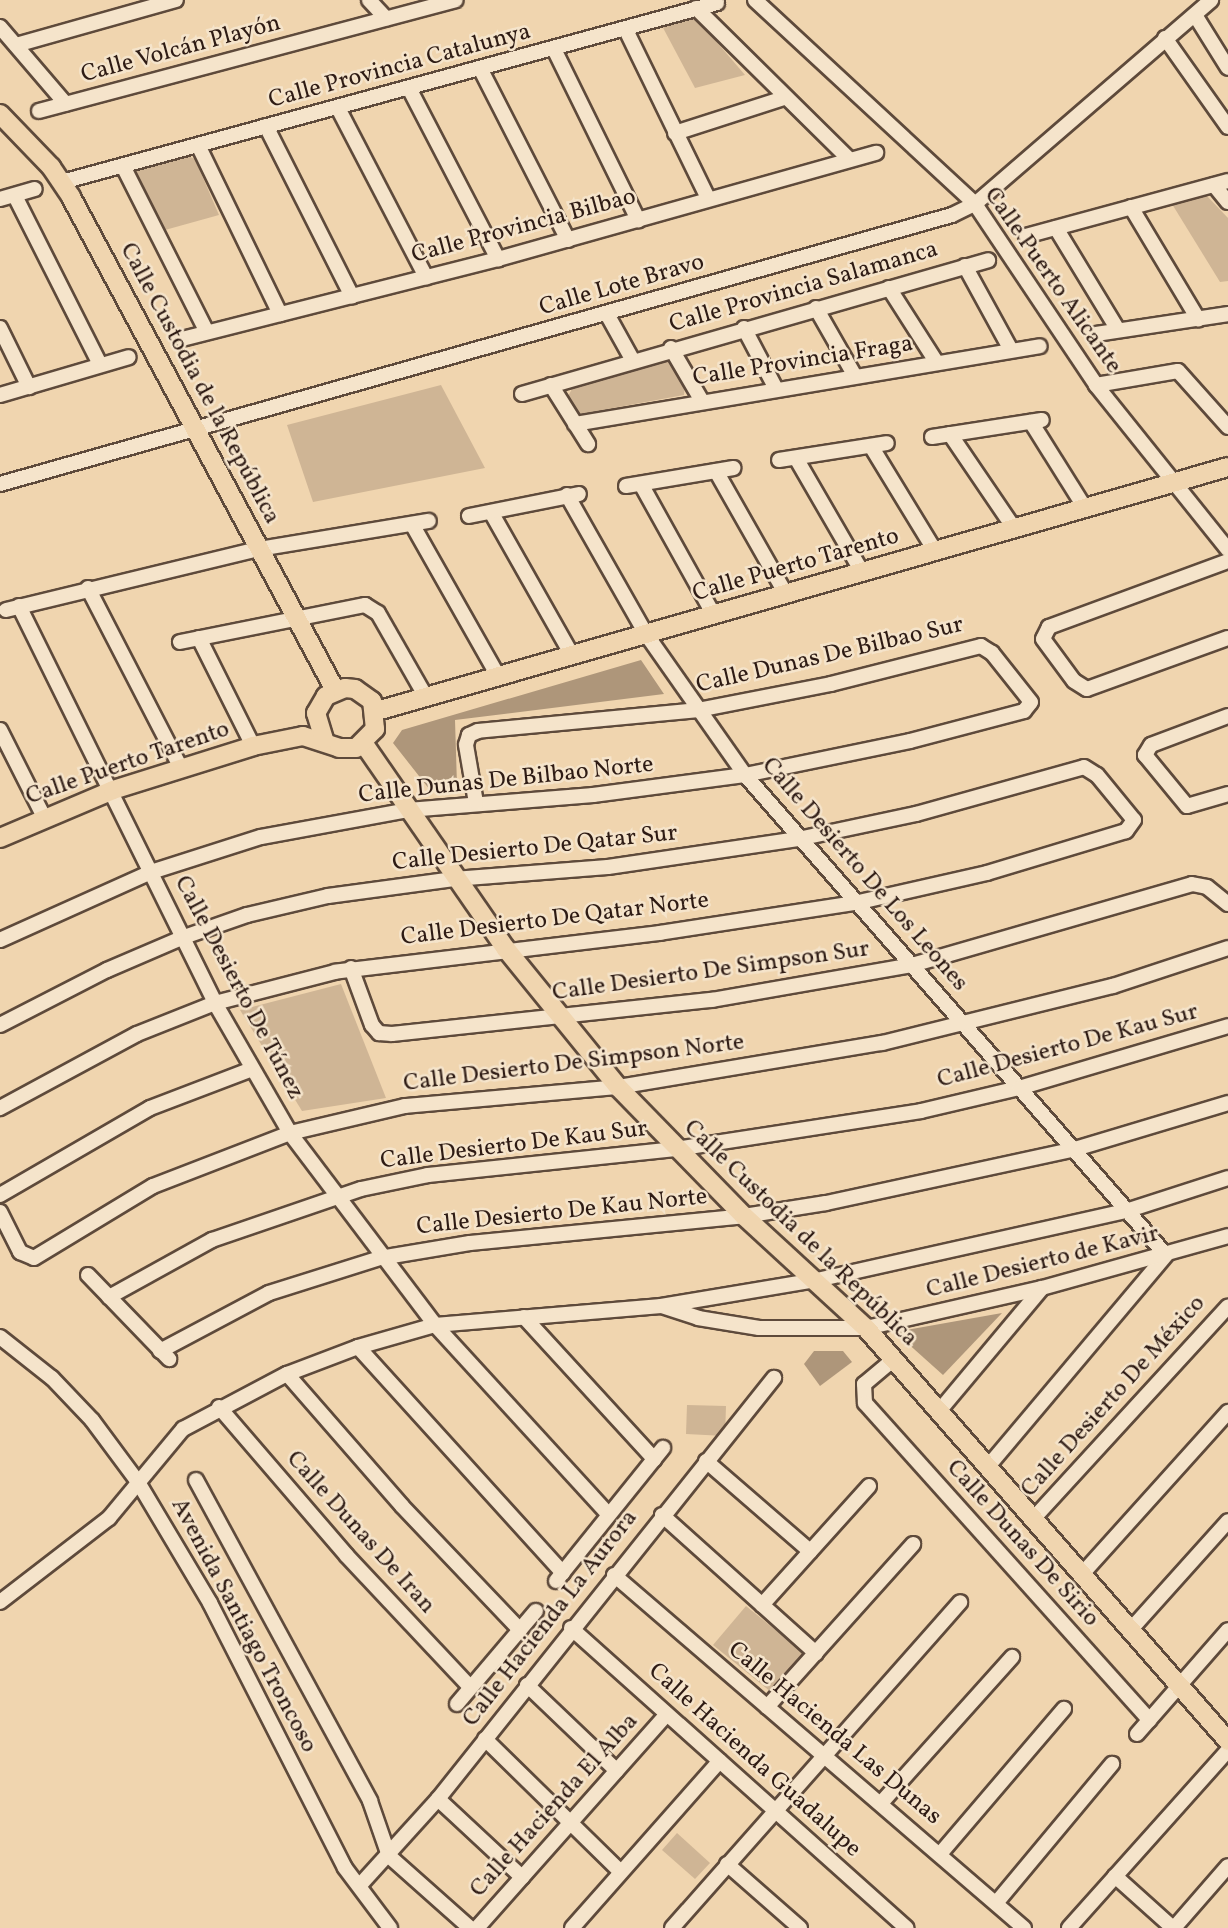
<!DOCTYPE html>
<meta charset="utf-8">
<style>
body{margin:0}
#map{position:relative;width:1228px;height:1928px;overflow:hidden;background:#f0d5af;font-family:Vollkorn,serif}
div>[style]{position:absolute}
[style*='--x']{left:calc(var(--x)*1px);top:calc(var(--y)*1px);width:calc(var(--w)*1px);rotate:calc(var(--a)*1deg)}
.green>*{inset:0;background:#cfb595}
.water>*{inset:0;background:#ae967a}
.roads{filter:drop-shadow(2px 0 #5e4a3b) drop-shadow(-2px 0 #5e4a3b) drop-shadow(0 2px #5e4a3b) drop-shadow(0 -2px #5e4a3b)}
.minor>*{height:14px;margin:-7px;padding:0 7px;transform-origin:7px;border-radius:7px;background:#f5e4cb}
.major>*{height:18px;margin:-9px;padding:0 9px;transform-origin:9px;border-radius:9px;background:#f0d5af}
span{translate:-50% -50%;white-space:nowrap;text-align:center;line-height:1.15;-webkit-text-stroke:5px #f5e4cb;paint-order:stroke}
.street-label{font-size:24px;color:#2e1b14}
</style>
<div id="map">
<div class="green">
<div style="clip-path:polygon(687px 16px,697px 19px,745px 75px,695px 88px,661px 24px)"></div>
<div style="clip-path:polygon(183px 154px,195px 159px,219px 215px,165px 230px,135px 171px,138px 166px)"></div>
<div style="clip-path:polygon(1206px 195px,1228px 218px,1228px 281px,1220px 282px,1172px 204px)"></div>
<div style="clip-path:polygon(657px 358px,671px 362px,685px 384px,684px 395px,580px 414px,566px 400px,573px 387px)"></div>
<div style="clip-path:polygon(441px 385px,485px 468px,313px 502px,287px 425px)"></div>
<div style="clip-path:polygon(341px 984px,386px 1098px,302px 1111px,240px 1010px)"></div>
<div style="clip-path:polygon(687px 1405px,726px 1406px,725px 1436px,686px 1434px)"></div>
<div style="clip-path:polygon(746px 1606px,804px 1653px,771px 1692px,713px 1645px)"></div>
<div style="clip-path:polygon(677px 1833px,710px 1863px,695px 1879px,662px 1850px)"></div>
</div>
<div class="water">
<div style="clip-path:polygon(641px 660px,664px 694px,455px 720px,457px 785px,430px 790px,393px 743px,402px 730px)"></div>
<div style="clip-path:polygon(1002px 1313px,943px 1375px,895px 1332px)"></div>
<div style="clip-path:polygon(814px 1351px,843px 1351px,852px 1362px,820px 1386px,804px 1364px)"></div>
</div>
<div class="roads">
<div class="minor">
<div style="--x:369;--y:0;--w:25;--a:47"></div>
<div style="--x:755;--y:0;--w:300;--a:42.8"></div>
<div style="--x:975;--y:204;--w:218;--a:56.2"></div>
<div style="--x:1096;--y:385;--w:211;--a:51.3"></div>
<div style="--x:696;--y:8;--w:216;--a:44.6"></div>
<div style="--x:1195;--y:15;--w:62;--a:58.1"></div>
<div style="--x:0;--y:27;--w:101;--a:49.4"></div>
<div style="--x:626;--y:30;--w:187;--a:64"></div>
<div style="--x:1165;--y:38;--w:109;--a:54.7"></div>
<div style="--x:16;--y:45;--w:166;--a:-15.7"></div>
<div style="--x:554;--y:49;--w:191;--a:63.8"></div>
<div style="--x:481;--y:70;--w:191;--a:62.9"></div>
<div style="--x:410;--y:90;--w:191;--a:62.5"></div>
<div style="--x:338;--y:108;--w:191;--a:62.5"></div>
<div style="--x:39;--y:111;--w:431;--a:-14.9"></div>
<div style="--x:266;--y:126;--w:191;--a:63.2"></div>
<div style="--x:675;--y:133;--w:114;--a:-17.8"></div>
<div style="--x:198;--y:145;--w:188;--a:64.1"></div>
<div style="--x:123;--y:166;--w:186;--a:63.2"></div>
<div style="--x:62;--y:182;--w:679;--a:-15.28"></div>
<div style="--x:1214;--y:185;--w:22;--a:51"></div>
<div style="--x:15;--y:196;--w:188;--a:63.2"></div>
<div style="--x:0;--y:199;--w:36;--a:-16"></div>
<div style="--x:1131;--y:207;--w:131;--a:59.1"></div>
<div style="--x:1056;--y:228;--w:119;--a:58.7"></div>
<div style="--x:1026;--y:236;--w:209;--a:-15.2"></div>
<div style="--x:965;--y:266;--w:96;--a:61.3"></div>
<div style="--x:889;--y:288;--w:89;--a:57.4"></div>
<div style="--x:816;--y:308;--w:78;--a:60.2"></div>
<div style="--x:607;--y:314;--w:51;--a:60.9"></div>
<div style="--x:0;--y:328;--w:66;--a:63.8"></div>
<div style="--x:744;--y:328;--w:69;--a:62.3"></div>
<div style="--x:1096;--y:334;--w:134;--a:-8.6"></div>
<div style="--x:182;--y:339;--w:326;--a:-14.2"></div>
<div style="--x:498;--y:259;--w:393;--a:-15.7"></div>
<div style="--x:671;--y:348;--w:61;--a:59.7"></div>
<div style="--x:551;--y:385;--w:70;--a:57.9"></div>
<div style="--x:1096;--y:385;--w:83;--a:-9.7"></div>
<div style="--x:1178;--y:371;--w:75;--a:48.2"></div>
<div style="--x:522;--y:394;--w:485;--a:-16"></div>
<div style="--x:0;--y:395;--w:134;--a:-16.4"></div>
<div style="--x:1031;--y:422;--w:102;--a:57.9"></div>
<div style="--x:575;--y:424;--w:471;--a:-9.5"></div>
<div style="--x:950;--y:434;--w:114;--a:55.8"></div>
<div style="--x:932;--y:437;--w:111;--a:-8.8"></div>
<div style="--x:871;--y:446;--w:123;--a:58.6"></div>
<div style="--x:796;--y:458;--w:132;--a:59.9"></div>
<div style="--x:779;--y:460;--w:109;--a:-8.9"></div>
<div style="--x:716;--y:471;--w:142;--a:60.4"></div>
<div style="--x:0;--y:484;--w:989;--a:-15.78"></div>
<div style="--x:952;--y:215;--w:25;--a:-26"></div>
<div style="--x:975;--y:204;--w:312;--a:-40.8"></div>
<div style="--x:641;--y:484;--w:150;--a:60.9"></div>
<div style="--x:626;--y:486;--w:109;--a:-9.5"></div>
<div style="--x:567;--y:495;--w:160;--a:60.4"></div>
<div style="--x:646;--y:634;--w:172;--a:54.9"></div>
<div style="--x:745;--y:775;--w:638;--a:48.75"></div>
<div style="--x:1166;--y:1255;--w:275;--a:130.1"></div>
<div style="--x:491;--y:512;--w:164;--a:60.5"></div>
<div style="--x:469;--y:516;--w:112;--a:-11.3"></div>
<div style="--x:412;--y:524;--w:175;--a:60.5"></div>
<div style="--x:1228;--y:561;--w:191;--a:159.8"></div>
<div style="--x:1049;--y:627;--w:13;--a:117"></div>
<div style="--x:1043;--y:639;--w:52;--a:53.6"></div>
<div style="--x:1074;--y:681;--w:15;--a:32"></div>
<div style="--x:1087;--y:689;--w:150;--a:-19.9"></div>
<div style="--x:88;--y:588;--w:203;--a:62.7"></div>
<div style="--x:19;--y:606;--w:443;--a:63.7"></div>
<div style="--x:215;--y:1003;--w:150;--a:60"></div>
<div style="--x:290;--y:1133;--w:241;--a:52.9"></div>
<div style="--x:435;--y:1325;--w:256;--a:47.5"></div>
<div style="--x:6;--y:610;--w:260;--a:-13.6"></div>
<div style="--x:259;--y:549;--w:172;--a:-9.4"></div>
<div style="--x:199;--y:638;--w:121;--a:63.4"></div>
<div style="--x:180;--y:642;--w:189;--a:-11.3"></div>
<div style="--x:365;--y:605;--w:15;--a:32"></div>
<div style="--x:378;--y:613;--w:97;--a:60.3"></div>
<div style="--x:1228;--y:716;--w:82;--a:159.4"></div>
<div style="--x:1151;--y:745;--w:12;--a:121"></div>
<div style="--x:1145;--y:755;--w:66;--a:50.5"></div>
<div style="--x:1187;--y:806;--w:43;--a:-16.3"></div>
<div style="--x:0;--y:730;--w:97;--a:63.2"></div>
<div style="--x:0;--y:940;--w:166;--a:-24.2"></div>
<div style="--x:151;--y:872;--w:115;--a:-17.7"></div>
<div style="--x:261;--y:837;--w:149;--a:-10.4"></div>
<div style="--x:408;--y:810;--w:186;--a:-4.6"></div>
<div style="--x:593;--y:795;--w:153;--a:-7.5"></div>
<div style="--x:745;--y:775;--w:168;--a:-11.6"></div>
<div style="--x:910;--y:741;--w:118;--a:-14.7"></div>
<div style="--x:1024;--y:711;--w:11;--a:-52"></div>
<div style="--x:1031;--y:702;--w:63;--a:-128.5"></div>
<div style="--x:992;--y:653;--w:13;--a:-148"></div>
<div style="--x:981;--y:646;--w:155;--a:165.8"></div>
<div style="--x:831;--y:684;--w:135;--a:168.9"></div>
<div style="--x:699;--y:710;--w:222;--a:174.6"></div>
<div style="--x:478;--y:731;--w:10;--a:156"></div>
<div style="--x:469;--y:735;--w:10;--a:107"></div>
<div style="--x:466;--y:745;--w:59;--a:80.2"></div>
<div style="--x:351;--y:968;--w:61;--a:69.8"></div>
<div style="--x:372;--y:1025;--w:11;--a:49"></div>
<div style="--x:379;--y:1033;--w:13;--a:4"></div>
<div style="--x:392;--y:1034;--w:322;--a:-6.1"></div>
<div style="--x:712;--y:1000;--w:203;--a:-9.9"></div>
<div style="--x:912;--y:965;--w:291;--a:-16.1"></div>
<div style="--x:1192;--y:884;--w:15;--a:11"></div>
<div style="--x:1207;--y:887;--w:27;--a:39"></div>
<div style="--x:0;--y:1025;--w:120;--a:-27.2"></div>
<div style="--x:107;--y:970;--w:84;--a:-23.2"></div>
<div style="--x:184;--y:937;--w:67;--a:-19.2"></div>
<div style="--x:247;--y:915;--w:83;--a:-13.2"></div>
<div style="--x:328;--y:896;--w:127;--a:-7.7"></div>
<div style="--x:454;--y:879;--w:154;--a:-4.5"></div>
<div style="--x:608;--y:867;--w:192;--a:-8.4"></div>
<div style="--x:798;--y:839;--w:121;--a:-12"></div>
<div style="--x:916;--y:814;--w:174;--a:-15.6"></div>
<div style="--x:1084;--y:767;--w:15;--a:32"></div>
<div style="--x:1097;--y:775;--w:58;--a:50.6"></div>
<div style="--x:1134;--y:820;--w:14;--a:126"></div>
<div style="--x:1126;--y:831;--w:145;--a:163.2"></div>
<div style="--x:987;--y:873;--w:135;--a:167.2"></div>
<div style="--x:855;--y:903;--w:197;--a:171.3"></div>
<div style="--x:660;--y:933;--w:327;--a:173.2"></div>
<div style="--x:335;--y:972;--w:124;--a:165.5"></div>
<div style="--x:215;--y:1003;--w:84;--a:158.3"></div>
<div style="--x:137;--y:1034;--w:156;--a:151.6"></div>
<div style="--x:0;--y:1195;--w:173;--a:-30.1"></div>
<div style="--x:150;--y:1108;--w:109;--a:-20.9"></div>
<div style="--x:0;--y:1212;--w:45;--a:63.4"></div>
<div style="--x:20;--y:1252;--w:15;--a:23"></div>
<div style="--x:34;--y:1258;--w:139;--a:-31.2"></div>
<div style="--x:153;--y:1186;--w:147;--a:-21.1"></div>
<div style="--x:290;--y:1133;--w:118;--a:-13.2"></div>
<div style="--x:405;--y:1106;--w:214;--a:-5.1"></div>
<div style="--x:618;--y:1087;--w:268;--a:-9.5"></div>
<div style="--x:882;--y:1043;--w:238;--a:-13.9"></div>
<div style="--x:1113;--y:986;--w:121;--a:-18.3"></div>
<div style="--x:88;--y:1275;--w:117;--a:46"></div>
<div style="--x:109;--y:1297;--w:118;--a:-29"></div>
<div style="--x:212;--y:1240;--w:157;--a:-18.9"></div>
<div style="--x:361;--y:1189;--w:68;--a:-11.8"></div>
<div style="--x:428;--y:1175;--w:249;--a:-6"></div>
<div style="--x:676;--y:1149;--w:248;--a:-8.8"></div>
<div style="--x:921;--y:1111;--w:101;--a:-13.2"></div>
<div style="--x:1019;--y:1088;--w:218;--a:-16.5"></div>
<div style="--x:662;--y:1306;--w:38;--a:18"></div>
<div style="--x:698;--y:1318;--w:62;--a:9.3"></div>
<div style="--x:759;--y:1328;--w:107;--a:0"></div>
<div style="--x:866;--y:1328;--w:180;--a:-12.8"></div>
<div style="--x:1042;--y:1288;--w:193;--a:-15.6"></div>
<div style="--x:524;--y:1317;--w:193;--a:47.5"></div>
<div style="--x:0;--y:1337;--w:66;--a:38.3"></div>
<div style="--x:52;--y:1378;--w:58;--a:46.4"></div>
<div style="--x:92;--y:1420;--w:77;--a:53.4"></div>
<div style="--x:138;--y:1482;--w:141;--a:59.2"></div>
<div style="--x:210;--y:1603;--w:297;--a:63"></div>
<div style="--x:345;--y:1868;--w:75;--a:53.1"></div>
<div style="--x:358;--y:1347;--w:305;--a:47.8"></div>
<div style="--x:160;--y:1351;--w:123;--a:-28"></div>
<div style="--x:269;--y:1293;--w:116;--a:-17.5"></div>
<div style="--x:380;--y:1258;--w:91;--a:-9.5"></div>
<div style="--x:470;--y:1243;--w:275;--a:-5.6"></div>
<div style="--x:744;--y:1216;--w:83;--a:-9"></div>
<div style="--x:826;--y:1203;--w:255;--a:-12.2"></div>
<div style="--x:1075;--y:1149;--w:160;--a:-16.7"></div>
<div style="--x:894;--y:1359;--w:39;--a:140"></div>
<div style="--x:864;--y:1384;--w:19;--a:87"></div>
<div style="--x:865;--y:1403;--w:426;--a:48.1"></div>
<div style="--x:287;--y:1374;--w:175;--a:48.9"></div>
<div style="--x:402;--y:1506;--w:171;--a:46.4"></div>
<div style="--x:219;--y:1407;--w:196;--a:49.3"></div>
<div style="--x:347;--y:1556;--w:180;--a:46.8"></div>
<div style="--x:940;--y:1410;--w:159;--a:-50.1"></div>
<div style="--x:706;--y:1461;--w:138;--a:40.9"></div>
<div style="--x:196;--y:1480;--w:365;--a:61.5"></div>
<div style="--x:370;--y:1801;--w:58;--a:70.9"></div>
<div style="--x:389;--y:1856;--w:108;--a:41.6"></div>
<div style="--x:662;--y:1515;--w:207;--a:41.9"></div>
<div style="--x:1034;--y:1518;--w:287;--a:-47.5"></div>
<div style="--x:1083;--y:1573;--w:217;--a:-48"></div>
<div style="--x:614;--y:1575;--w:541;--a:40.73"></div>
<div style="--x:556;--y:1581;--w:171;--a:-51.2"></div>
<div style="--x:0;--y:1602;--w:138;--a:-37.6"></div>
<div style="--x:109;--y:1518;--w:116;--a:-50.3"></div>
<div style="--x:183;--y:1429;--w:118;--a:-27.9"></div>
<div style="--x:287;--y:1374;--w:76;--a:-20.8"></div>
<div style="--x:358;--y:1347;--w:80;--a:-15.9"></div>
<div style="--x:435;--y:1325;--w:227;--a:-4.8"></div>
<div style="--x:661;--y:1306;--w:158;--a:-9.5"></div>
<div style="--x:817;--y:1280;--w:320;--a:-12.6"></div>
<div style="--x:1129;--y:1210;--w:104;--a:-17.9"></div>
<div style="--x:762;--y:1605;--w:160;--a:-48"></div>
<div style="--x:1133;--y:1627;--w:142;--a:-48.1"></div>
<div style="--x:571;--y:1628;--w:450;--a:41.8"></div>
<div style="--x:527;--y:1685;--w:124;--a:43.7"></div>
<div style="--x:457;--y:1704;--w:122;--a:-49.7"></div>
<div style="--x:767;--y:1707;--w:219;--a:-48.1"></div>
<div style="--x:1137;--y:1734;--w:138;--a:-48.8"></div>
<div style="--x:485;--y:1739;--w:190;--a:44.4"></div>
<div style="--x:438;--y:1799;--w:115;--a:42.9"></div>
<div style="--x:882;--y:1802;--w:195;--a:-48.1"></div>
<div style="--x:940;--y:1854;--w:191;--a:-49.5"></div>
<div style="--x:727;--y:1864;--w:97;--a:41.2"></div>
<div style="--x:1115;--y:1876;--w:78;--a:41.9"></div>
<div style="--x:360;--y:1885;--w:116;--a:-47.8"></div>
<div style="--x:438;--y:1799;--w:539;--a:-51.41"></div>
<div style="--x:997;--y:1902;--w:180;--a:-50.2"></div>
<div style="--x:477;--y:1928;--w:286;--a:-48.4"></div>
<div style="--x:572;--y:1928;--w:223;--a:-48.5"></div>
<div style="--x:672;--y:1928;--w:435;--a:-48.5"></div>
<div style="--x:1069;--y:1928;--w:239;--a:-48.2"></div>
<div style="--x:1174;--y:1928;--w:82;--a:-48.9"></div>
</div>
<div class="major">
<div style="--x:0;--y:114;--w:74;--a:46.1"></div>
<div style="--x:51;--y:167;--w:36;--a:56"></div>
<div style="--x:71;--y:197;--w:559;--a:61.83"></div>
<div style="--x:377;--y:711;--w:885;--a:-16"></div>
<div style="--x:364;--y:744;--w:249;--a:55.3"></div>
<div style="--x:506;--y:949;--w:178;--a:50.9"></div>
<div style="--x:618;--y:1087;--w:180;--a:45.7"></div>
<div style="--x:744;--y:1216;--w:166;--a:42.6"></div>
<div style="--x:866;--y:1328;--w:549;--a:48.77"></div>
<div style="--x:0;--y:838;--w:123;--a:-23"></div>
<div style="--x:113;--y:790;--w:147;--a:-17.4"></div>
<div style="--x:253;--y:746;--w:51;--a:-11.3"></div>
<div style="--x:303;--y:736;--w:38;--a:18"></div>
<div style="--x:339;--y:748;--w:17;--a:0"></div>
<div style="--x:356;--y:748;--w:27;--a:-45"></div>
<div style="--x:375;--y:729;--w:28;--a:-96"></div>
<div style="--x:372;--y:701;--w:21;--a:-145"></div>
<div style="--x:355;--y:689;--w:10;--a:-174"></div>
<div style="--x:345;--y:688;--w:21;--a:157"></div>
<div style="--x:326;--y:696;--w:20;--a:120"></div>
<div style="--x:316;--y:713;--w:27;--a:73"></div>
</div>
</div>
<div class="street-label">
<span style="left:181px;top:50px;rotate:-15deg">Calle Volcán Playón</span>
<span style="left:400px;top:67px;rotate:-15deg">Calle Provincia Catalunya</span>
<span style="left:524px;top:227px;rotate:-15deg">Calle Provincia Bilbao</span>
<span style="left:1052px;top:281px;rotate:55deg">Calle Puerto Alicante</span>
<span style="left:622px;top:286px;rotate:-16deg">Calle Lote Bravo</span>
<span style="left:804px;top:288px;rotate:-16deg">Calle Provincia Salamanca</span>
<span style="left:803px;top:362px;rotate:-9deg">Calle Provincia Fraga</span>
<span style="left:199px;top:384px;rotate:62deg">Calle Custodia de la República</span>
<span style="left:796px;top:566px;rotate:-16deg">Calle Puerto Tarento</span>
<span style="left:830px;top:656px;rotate:-13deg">Calle Dunas De Bilbao Sur</span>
<span style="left:128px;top:764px;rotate:-19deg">Calle Puerto Tarento</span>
<span style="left:506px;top:781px;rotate:-6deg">Calle Dunas De Bilbao Norte</span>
<span style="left:535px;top:849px;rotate:-6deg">Calle Desierto De Qatar Sur</span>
<span style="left:864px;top:875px;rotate:49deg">Calle Desierto De Los Leones</span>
<span style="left:555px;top:920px;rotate:-7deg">Calle Desierto De Qatar Norte</span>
<span style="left:711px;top:972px;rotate:-8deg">Calle Desierto De Simpson Sur</span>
<span style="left:238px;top:988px;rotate:62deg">Calle Desierto De Túnez</span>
<span style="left:1068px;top:1047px;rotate:-15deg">Calle Desierto De Kau Sur</span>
<span style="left:574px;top:1064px;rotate:-7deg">Calle Desierto De Simpson Norte</span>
<span style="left:514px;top:1146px;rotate:-7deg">Calle Desierto De Kau Sur</span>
<span style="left:562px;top:1213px;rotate:-6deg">Calle Desierto De Kau Norte</span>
<span style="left:800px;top:1234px;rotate:44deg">Calle Custodia de la República</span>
<span style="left:1043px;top:1263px;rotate:-14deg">Calle Desierto de Kavir</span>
<span style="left:1114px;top:1397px;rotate:-48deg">Calle Desierto De México</span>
<span style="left:360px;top:1533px;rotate:48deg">Calle Dunas De Iran</span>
<span style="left:1022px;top:1544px;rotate:48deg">Calle Dunas De Sirio</span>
<span style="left:551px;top:1619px;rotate:-52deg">Calle Hacienda La Aurora</span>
<span style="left:243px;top:1626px;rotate:62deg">Avenida Santiago Troncoso</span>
<span style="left:834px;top:1734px;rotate:40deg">Calle Hacienda Las Dunas</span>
<span style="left:754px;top:1761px;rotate:42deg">Calle Hacienda Guadalupe</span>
<span style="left:555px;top:1806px;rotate:-48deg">Calle Hacienda El Alba</span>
</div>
</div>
